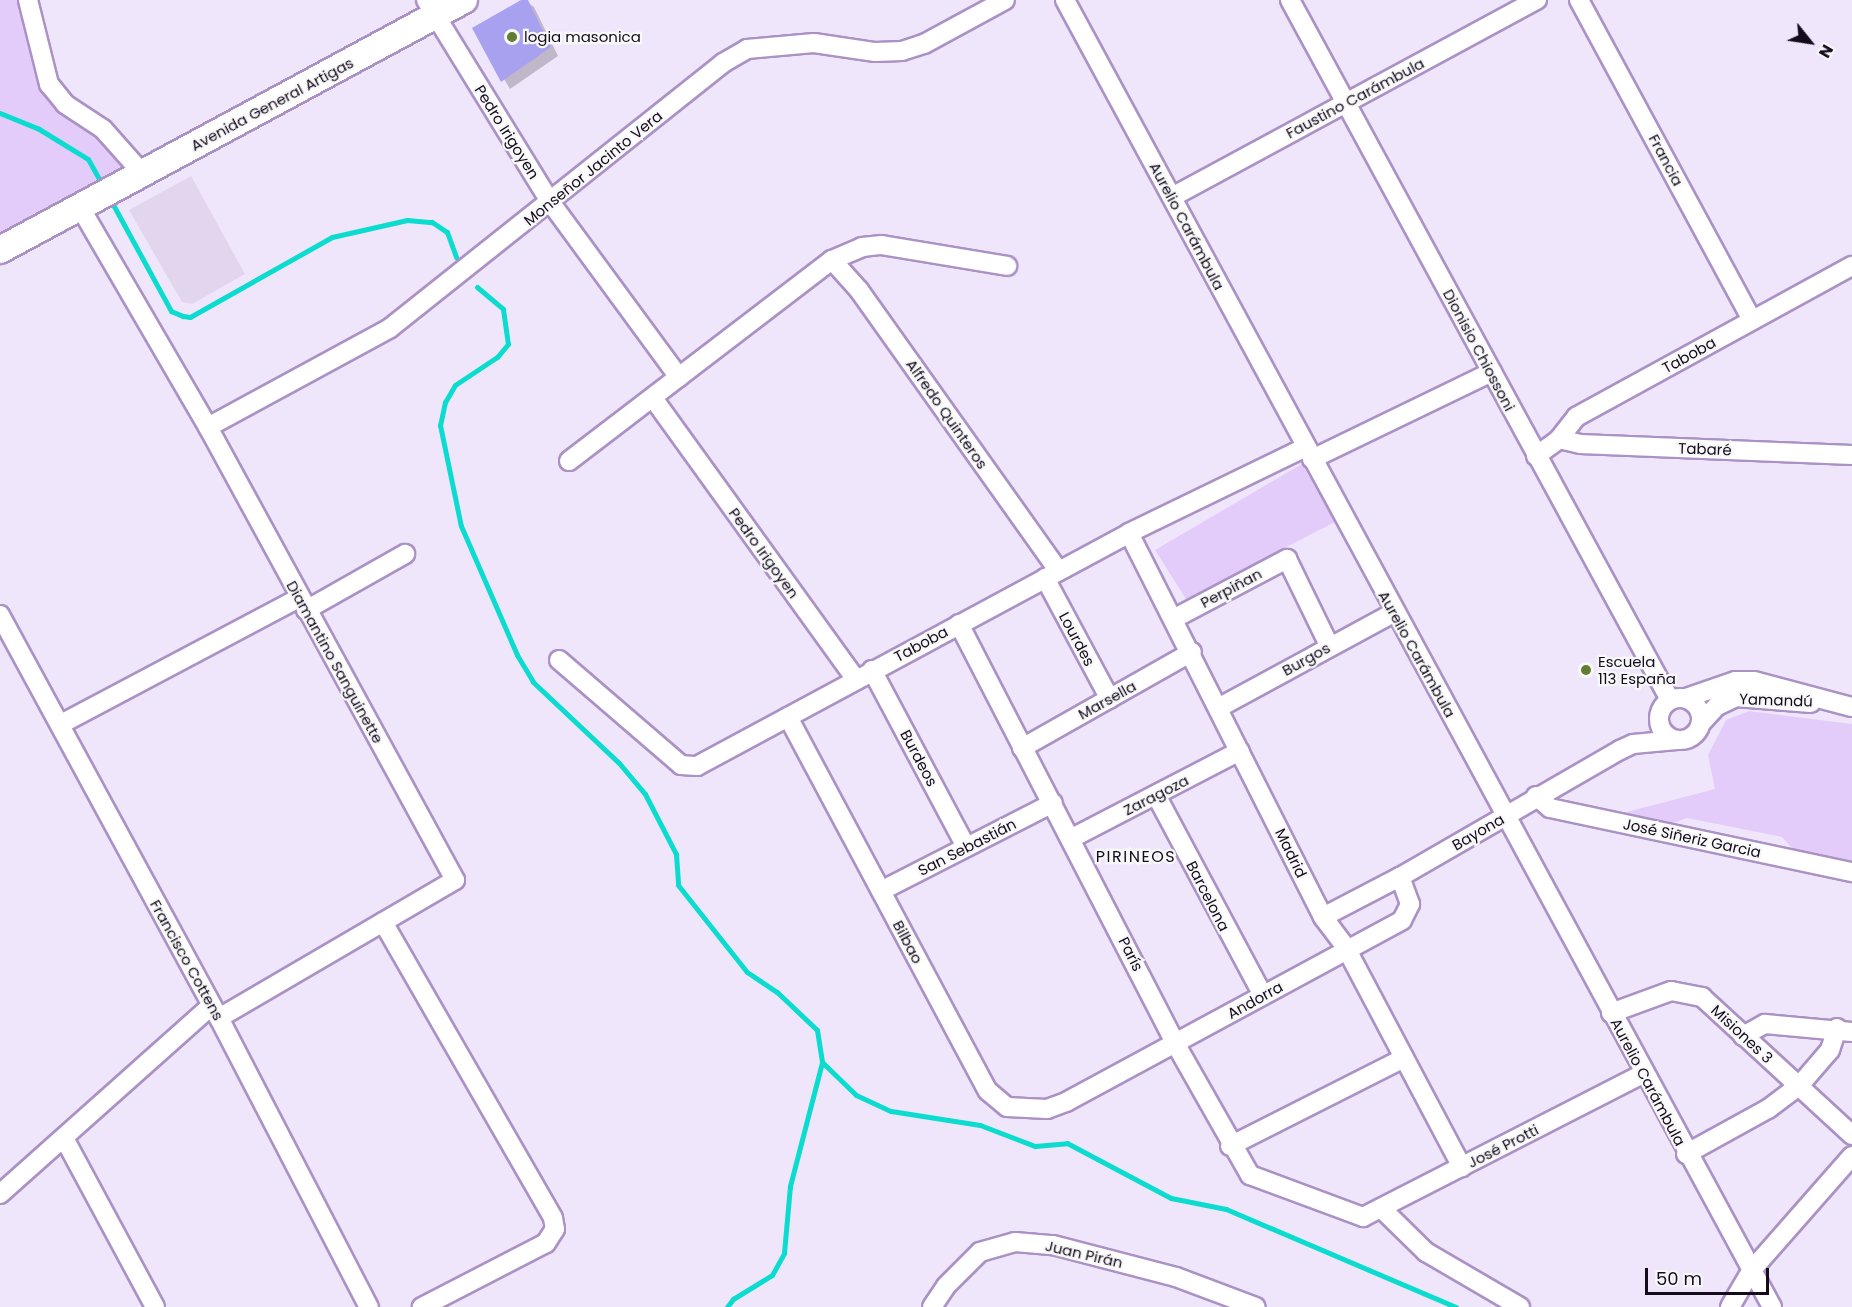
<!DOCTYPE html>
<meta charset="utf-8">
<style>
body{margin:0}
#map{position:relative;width:1852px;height:1307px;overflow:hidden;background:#f0e6fc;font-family:Poppins,sans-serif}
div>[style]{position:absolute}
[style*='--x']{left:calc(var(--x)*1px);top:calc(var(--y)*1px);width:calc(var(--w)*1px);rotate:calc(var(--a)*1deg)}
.built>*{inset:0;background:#e1d6ee}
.green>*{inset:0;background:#e3ccfa}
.shadow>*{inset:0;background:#0003}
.stream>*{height:5px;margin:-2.5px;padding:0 2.5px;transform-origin:2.5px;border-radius:2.5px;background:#0bdccf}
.building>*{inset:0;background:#a7a1ef}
.roads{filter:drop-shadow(2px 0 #ab92c5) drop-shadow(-2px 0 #ab92c5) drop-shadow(0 2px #ab92c5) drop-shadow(0 -2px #ab92c5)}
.street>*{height:18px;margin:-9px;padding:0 9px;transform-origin:9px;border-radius:9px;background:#fff}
.street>.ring{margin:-9px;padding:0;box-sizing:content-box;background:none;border:18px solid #fff;border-radius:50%}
.secondary>*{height:26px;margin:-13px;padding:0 13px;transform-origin:13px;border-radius:13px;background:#fff}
.dots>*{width:16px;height:16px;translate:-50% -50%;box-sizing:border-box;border:3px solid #f8f8f8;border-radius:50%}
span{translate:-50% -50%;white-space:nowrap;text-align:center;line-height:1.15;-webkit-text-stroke:4.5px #f8f8f8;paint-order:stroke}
.poi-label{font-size:15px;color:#140b1d}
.left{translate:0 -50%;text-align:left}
.street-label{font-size:15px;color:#140b1d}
.neighbourhood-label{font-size:16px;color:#140b1d;letter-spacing:1.5px}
.north{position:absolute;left:1780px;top:12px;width:60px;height:60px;-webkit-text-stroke:4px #f8f8f8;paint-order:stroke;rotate:120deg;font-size:16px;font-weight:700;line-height:24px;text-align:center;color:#140b1d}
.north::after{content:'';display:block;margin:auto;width:21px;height:27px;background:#140b1d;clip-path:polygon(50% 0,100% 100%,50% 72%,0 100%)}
.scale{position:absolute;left:1645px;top:1268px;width:124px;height:27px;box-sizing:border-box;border:3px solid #140b1d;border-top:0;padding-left:8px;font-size:18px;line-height:21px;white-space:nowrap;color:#140b1d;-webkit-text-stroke:4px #f8f8f8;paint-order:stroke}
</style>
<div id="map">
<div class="built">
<div style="clip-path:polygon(191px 176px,245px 274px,192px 304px,182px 302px,129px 210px)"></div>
</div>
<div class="green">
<div style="clip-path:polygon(0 0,20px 0,41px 89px,58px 109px,98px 137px,125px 171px,0 240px)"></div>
<div style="clip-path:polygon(1302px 464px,1335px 522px,1186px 599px,1155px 550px)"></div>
<div style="clip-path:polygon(1749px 711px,1852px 724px,1852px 864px,1794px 850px,1782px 837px,1687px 818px,1670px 824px,1619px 814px,1715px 789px,1708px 755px,1726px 720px)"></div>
</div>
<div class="shadow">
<div style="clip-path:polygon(524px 0,534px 7px,558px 56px,510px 89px,474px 28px)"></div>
</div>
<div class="stream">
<div style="--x:0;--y:113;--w:42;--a:22.3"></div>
<div style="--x:39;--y:129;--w:57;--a:31.5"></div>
<div style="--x:88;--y:159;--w:31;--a:61"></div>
<div style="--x:110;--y:199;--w:128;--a:61.4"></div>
<div style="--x:171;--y:311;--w:13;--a:23"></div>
<div style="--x:183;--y:316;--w:7;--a:8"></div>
<div style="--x:190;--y:317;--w:163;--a:-29.4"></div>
<div style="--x:332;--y:237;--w:77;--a:-12.8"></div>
<div style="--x:407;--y:220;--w:25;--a:5"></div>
<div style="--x:432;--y:222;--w:18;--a:34"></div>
<div style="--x:447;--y:232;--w:27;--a:70"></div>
<div style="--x:477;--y:287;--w:34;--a:40"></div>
<div style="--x:503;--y:309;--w:35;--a:82"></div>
<div style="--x:508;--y:344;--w:17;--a:130"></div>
<div style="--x:497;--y:357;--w:50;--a:146.3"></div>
<div style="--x:455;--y:385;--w:20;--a:120"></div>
<div style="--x:445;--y:402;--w:24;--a:102"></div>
<div style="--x:440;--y:425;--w:103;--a:78.3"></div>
<div style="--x:461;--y:526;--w:141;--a:66.5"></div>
<div style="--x:517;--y:655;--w:31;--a:59"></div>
<div style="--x:533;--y:682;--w:118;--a:43.3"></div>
<div style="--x:619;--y:763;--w:40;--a:50"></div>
<div style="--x:645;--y:794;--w:68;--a:62.7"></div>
<div style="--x:676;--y:854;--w:31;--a:86"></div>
<div style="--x:678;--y:885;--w:111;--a:51.6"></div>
<div style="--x:747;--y:972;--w:36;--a:34"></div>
<div style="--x:777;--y:992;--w:55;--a:43.5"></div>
<div style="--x:817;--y:1030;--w:32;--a:81"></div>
<div style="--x:822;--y:1062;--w:47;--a:44.1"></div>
<div style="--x:856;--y:1095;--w:38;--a:25"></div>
<div style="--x:891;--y:1111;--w:90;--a:8.9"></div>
<div style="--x:980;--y:1125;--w:59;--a:20.9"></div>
<div style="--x:1035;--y:1146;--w:32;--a:-5"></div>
<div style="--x:1067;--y:1143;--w:118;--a:27.9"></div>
<div style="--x:1171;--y:1198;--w:56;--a:11.3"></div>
<div style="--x:1226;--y:1209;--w:250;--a:23.1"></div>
<div style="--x:727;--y:1307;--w:10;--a:-53"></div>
<div style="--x:733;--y:1299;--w:46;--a:-31.6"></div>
<div style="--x:772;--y:1275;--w:25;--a:-61"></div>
<div style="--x:784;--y:1253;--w:67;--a:-84.9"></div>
<div style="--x:790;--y:1186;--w:128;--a:-75.5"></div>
</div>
<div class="building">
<div style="clip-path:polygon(521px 0,528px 0,551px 47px,501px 82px,472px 28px)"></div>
</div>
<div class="roads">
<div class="street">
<div style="--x:28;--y:0;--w:87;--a:76"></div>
<div style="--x:49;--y:84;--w:26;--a:51"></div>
<div style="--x:65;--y:104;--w:45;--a:33.3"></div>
<div style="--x:103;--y:129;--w:59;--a:48.4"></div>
<div style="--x:426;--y:0;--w:238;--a:58.4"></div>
<div style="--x:551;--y:203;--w:216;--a:53.7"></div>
<div style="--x:1065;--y:0;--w:1486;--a:61.59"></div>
<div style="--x:1290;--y:0;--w:796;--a:61.5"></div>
<div style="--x:1579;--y:0;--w:364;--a:61.6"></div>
<div style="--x:1172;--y:197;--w:415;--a:-28.4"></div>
<div style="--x:80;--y:207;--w:255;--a:59.8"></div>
<div style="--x:208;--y:427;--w:516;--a:61.4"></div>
<div style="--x:455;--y:880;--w:273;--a:149.7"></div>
<div style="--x:832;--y:260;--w:40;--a:48"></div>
<div style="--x:859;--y:290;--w:344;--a:54.6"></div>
<div style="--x:653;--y:398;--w:347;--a:54.2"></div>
<div style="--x:208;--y:427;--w:207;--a:-28.5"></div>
<div style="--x:390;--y:328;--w:426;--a:-38.5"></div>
<div style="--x:723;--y:63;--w:28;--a:-30"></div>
<div style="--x:747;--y:49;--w:67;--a:-5.1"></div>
<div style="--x:814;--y:43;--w:62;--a:8.4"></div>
<div style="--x:875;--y:52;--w:27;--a:-2"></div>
<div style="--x:902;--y:51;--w:23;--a:-18"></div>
<div style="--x:924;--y:44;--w:92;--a:-28.5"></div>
<div style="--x:1559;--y:439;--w:22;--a:13"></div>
<div style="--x:1580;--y:444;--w:272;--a:2.3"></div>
<div style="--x:1536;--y:456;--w:29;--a:-36"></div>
<div style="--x:1559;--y:439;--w:28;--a:-52"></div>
<div style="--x:1576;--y:417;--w:315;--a:-28.7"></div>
<div style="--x:1312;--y:459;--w:200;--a:-25.8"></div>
<div style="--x:569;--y:461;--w:331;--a:-37.4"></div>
<div style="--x:832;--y:260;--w:33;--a:-23"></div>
<div style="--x:862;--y:247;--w:20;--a:-6"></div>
<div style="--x:882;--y:245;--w:127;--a:9.5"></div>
<div style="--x:1129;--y:533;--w:430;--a:63.2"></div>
<div style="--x:1323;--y:917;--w:39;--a:53"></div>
<div style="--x:1346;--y:948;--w:248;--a:62.1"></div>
<div style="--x:1045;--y:578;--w:137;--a:61.8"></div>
<div style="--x:306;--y:610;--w:114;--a:-29.5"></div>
<div style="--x:0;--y:615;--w:459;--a:61.5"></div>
<div style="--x:219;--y:1018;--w:326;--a:62.6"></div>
<div style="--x:1175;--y:618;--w:127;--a:-27.8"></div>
<div style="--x:1287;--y:559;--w:96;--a:64"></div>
<div style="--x:959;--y:624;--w:471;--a:62.7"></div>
<div style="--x:1175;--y:1043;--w:152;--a:60.4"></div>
<div style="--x:1250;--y:1175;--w:121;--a:20.4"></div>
<div style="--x:1363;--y:1217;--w:314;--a:-27.1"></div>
<div style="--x:559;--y:660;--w:161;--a:40.7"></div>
<div style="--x:681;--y:765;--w:16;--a:4"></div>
<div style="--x:697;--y:766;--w:491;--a:-28.3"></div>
<div style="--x:1129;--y:533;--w:197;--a:-25.9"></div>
<div style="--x:872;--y:670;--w:200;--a:62"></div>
<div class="ring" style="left:1659px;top:698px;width:24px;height:24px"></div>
<div style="--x:1686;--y:698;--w:52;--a:-19.1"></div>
<div style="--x:1735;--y:681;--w:19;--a:0"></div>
<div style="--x:1754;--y:681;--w:101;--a:14.9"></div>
<div style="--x:1220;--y:707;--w:197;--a:-28.5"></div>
<div style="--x:788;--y:717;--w:424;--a:61.9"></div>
<div style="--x:988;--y:1091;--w:25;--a:40"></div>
<div style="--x:1007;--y:1107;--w:40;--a:2.9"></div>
<div style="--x:1047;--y:1109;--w:20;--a:-20"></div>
<div style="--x:1066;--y:1102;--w:382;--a:-28.4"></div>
<div style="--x:1402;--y:920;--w:18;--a:-63"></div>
<div style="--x:1410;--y:904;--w:29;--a:-110"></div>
<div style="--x:1702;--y:722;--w:22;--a:-47"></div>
<div style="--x:1717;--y:706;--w:21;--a:-25"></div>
<div style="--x:1736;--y:697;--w:75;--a:4.6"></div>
<div style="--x:61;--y:724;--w:269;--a:-27.9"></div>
<div style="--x:1022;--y:748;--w:195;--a:-29.5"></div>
<div style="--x:1156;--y:795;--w:227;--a:61.9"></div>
<div style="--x:1536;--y:796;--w:18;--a:41"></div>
<div style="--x:1550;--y:808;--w:309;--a:12"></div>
<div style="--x:1072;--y:838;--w:189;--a:-27.4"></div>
<div style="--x:881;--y:891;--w:193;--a:-27.1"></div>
<div style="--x:1323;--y:917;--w:87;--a:-27.5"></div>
<div style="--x:1400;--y:877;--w:254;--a:-30"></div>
<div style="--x:1620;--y:750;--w:14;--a:-25"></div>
<div style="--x:1633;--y:744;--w:44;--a:-5.2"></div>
<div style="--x:383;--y:922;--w:341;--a:60.1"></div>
<div style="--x:553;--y:1218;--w:11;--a:80"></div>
<div style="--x:555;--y:1229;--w:17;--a:123"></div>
<div style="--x:546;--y:1243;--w:140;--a:152.7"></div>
<div style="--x:1611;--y:1013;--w:64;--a:-20.1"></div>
<div style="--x:1671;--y:991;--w:32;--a:11"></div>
<div style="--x:1702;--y:997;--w:204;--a:42.6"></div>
<div style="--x:1743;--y:1036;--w:25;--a:-29"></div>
<div style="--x:1765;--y:1024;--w:87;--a:5.3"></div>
<div style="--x:64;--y:1138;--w:192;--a:61.7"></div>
<div style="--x:1230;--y:1146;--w:195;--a:-26.8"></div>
<div style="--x:1686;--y:1154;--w:94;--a:-28.8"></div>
<div style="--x:1768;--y:1109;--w:39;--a:-37"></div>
<div style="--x:1799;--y:1086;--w:48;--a:-49.3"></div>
<div style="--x:1830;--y:1050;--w:23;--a:-72"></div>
<div style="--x:0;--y:1194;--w:283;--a:-41.7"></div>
<div style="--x:1381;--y:1208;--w:63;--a:44.4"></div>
<div style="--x:1426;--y:1252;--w:109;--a:30.3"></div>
<div style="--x:932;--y:1307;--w:25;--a:-56"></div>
<div style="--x:946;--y:1286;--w:48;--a:-45"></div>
<div style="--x:980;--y:1252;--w:36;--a:-16"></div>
<div style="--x:1015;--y:1242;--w:38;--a:5"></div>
<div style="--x:1053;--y:1245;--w:127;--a:14.6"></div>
<div style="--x:1176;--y:1277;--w:85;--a:20.6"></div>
<div style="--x:1730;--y:1307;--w:42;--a:-59.7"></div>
<div style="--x:1751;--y:1271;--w:153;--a:-48.7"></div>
</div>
<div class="secondary">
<div style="--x:0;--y:250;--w:527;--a:-28.32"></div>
</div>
</div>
<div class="dots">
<div style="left:512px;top:37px;background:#607d32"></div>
<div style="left:1586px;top:670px;background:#607d32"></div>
</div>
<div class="poi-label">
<span class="left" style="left:524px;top:37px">logia masonica</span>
<span class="left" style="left:1598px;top:670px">Escuela<br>113 España</span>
</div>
<div class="street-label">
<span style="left:1355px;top:98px;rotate:-28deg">Faustino Carámbula</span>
<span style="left:272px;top:104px;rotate:-28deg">Avenida General Artigas</span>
<span style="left:507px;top:132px;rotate:58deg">Pedro Irigoyen</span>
<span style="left:1666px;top:160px;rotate:62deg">Francia</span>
<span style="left:593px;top:168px;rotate:-39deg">Monseñor Jacinto Vera</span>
<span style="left:1187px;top:226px;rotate:62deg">Aurelio Carámbula</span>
<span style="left:1479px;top:350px;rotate:62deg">Dionisio Chiossoni</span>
<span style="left:1689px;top:355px;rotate:-29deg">Taboba</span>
<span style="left:947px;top:414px;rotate:55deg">Alfredo Quinteros</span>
<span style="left:1705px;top:449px;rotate:2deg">Tabaré</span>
<span style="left:764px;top:553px;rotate:54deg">Pedro Irigoyen</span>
<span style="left:1231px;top:588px;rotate:-28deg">Perpiñan</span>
<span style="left:1077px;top:639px;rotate:62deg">Lourdes</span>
<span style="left:921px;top:644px;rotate:-28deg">Taboba</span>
<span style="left:1417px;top:654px;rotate:61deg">Aurelio Carámbula</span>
<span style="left:1306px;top:659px;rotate:-29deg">Burgos</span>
<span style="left:335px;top:662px;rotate:61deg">Diamantino Sanguinette</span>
<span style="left:1107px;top:700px;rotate:-29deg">Marsella</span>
<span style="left:1776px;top:700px;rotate:2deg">Yamandú</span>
<span style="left:919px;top:758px;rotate:62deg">Burdeos</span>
<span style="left:1156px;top:795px;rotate:-27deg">Zaragoza</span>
<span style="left:1478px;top:832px;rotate:-30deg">Bayona</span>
<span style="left:1692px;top:838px;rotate:12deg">José Siñeriz Garcia</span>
<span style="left:967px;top:847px;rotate:-27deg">San Sebastián</span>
<span style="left:1291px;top:853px;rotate:64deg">Madrid</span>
<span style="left:1208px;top:896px;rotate:63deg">Barcelona</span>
<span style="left:908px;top:942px;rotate:62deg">Bilbao</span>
<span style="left:1131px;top:954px;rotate:63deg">París</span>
<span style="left:187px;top:960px;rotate:61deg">Francisco Cottens</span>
<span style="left:1255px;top:1000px;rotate:-29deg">Andorra</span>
<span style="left:1742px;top:1034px;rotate:43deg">Misiones 3</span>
<span style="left:1648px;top:1082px;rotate:62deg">Aurelio Carámbula</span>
<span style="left:1503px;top:1146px;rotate:-27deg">José Protti</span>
<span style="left:1084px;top:1254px;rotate:13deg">Juan Pirán</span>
</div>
<div class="neighbourhood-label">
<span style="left:1136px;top:857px">PIRINEOS</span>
</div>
<div class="north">N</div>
<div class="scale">50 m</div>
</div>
